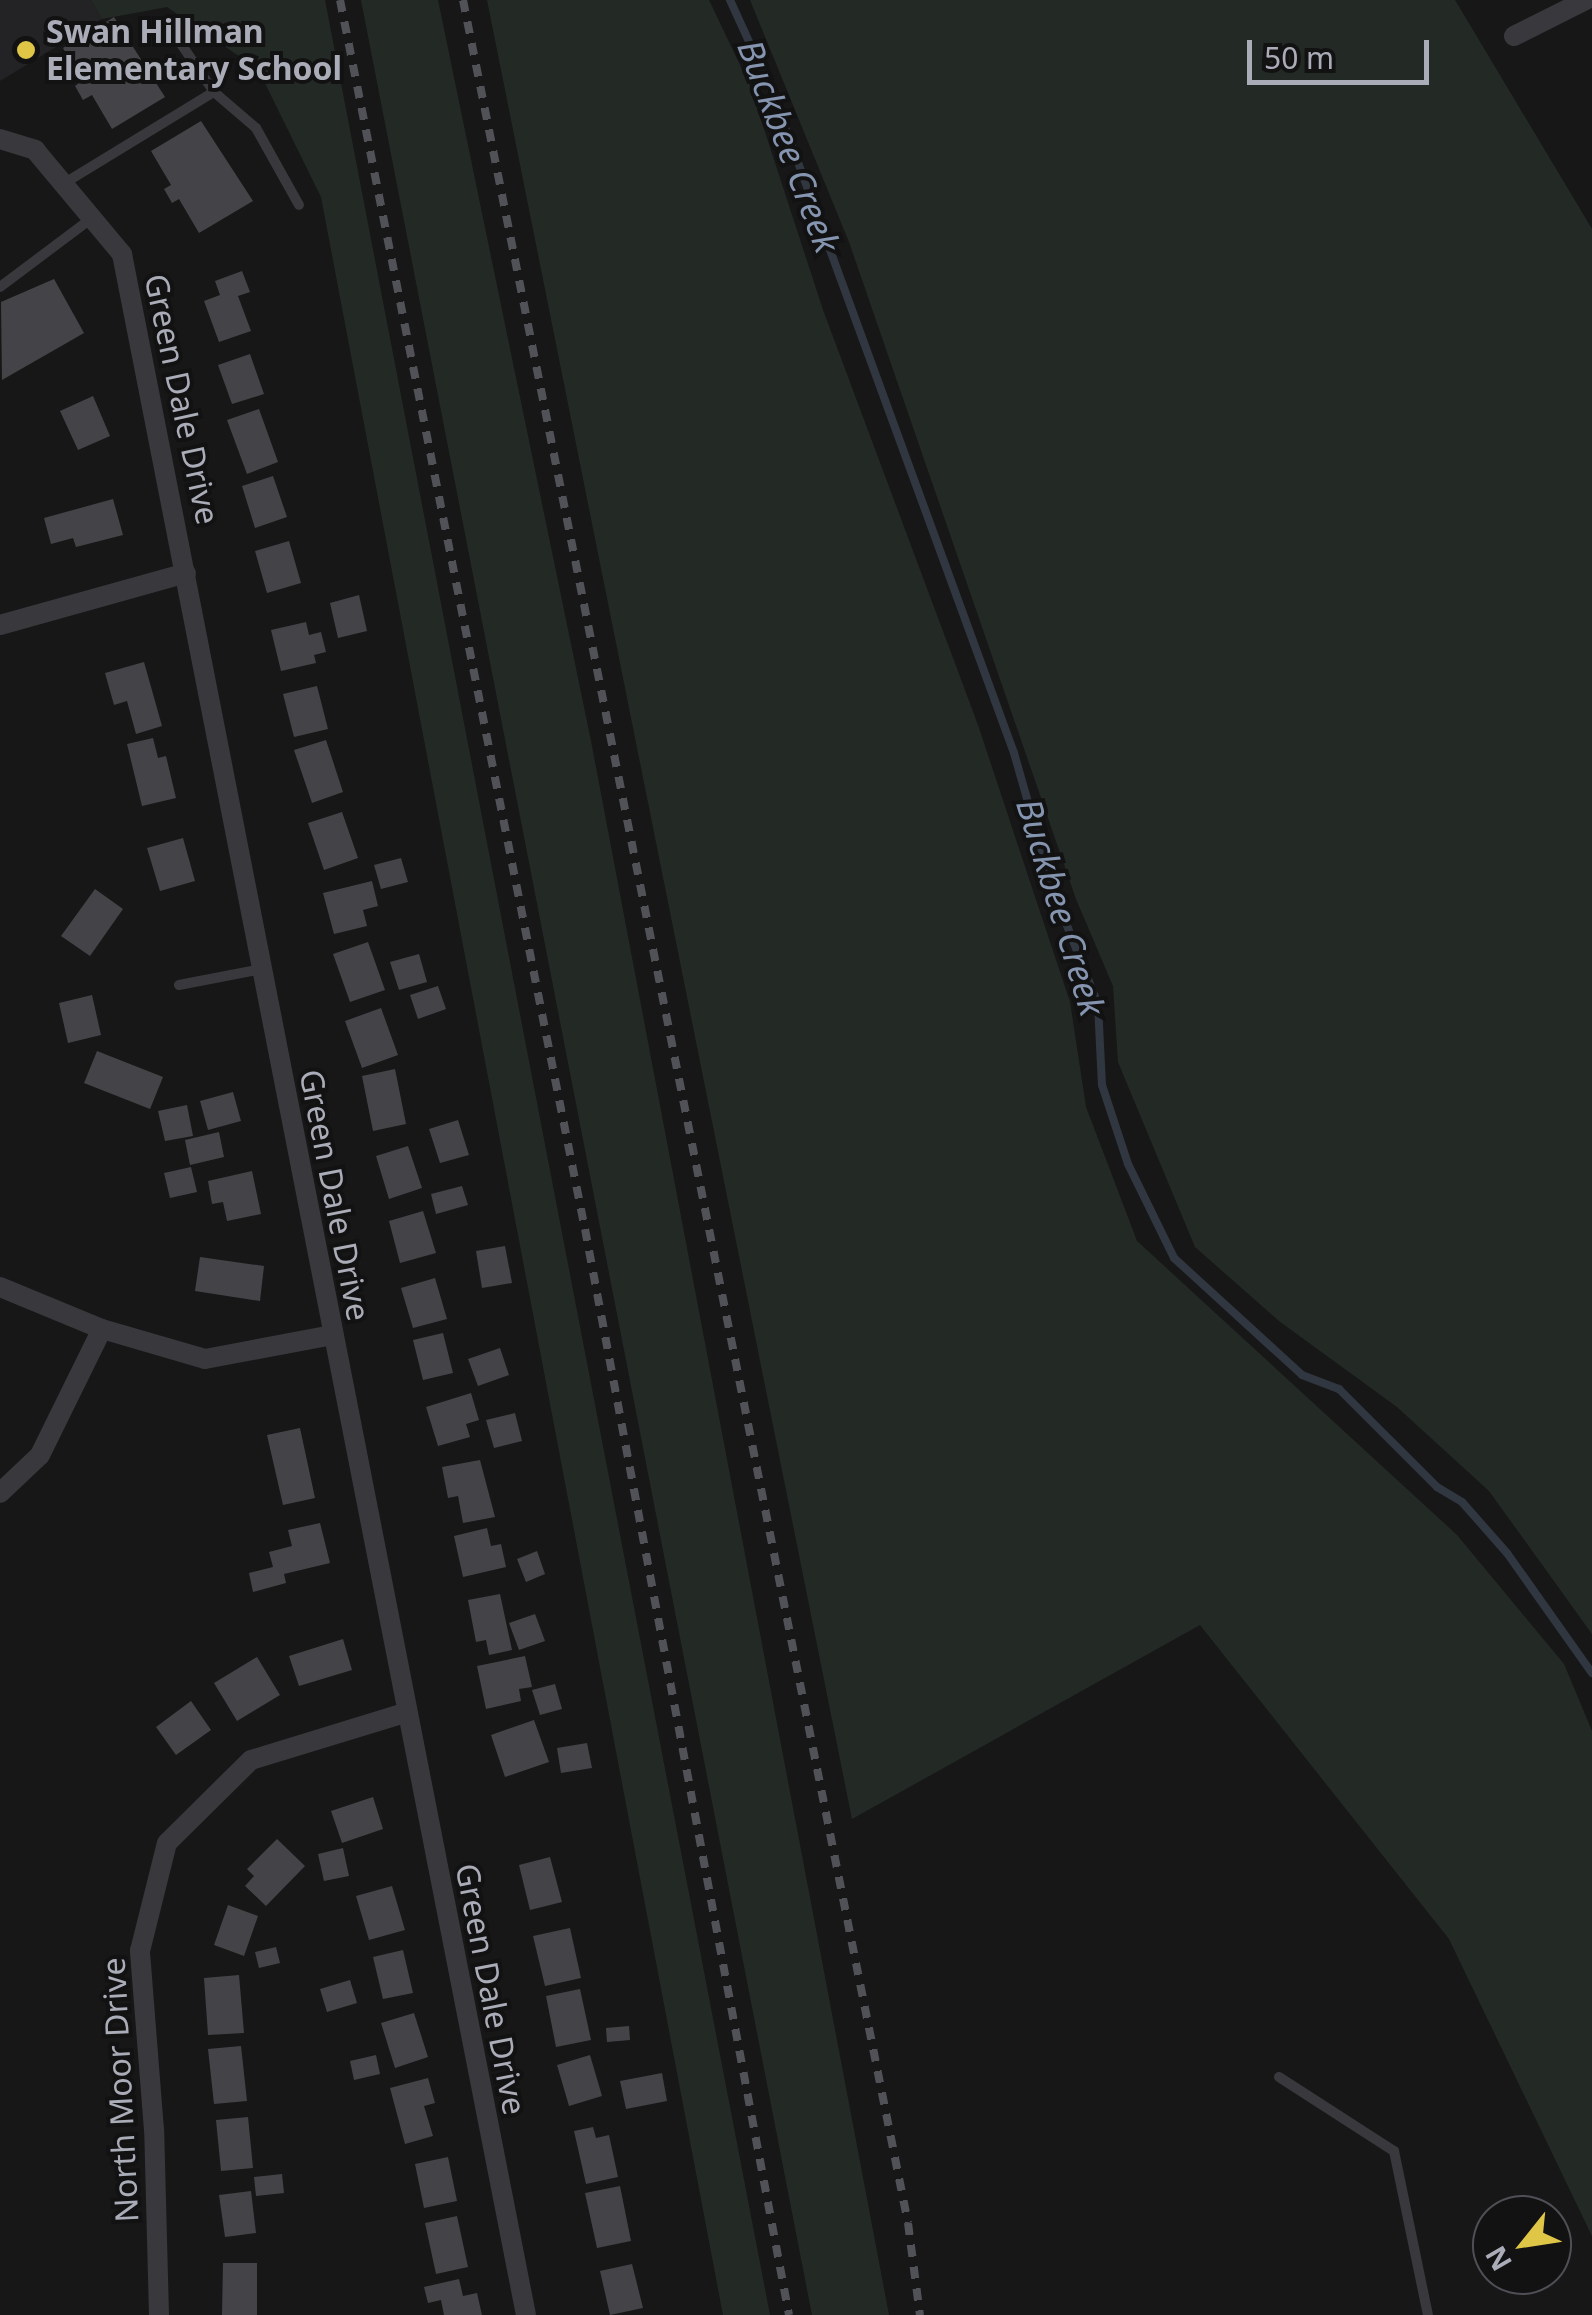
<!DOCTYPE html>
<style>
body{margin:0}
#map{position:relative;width:1592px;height:2315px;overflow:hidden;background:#171718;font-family:"Noto Sans",sans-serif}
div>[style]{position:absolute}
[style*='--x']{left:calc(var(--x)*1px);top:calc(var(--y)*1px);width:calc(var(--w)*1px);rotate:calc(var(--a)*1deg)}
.built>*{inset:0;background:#232325}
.green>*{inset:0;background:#232a25}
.stream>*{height:8px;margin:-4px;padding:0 4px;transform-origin:4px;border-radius:4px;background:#313740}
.building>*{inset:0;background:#444448}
.lane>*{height:10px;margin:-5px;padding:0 5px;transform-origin:5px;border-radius:5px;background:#38383d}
.street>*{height:20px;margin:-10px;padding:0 10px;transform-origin:10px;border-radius:10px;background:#38383d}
.rail>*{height:8px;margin-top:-4px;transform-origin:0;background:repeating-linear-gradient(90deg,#515258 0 12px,transparent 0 22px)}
.dots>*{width:28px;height:28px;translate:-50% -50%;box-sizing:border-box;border:5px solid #121213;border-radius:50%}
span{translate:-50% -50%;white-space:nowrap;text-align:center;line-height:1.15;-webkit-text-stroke:8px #121213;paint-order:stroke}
.poi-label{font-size:32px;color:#aaacb7;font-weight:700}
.left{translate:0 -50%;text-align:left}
.street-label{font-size:32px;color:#aaacb7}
.water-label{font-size:35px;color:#8594af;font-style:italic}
.north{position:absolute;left:1472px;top:2195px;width:100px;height:100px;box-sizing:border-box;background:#121213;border:2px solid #4f5055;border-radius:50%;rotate:240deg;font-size:28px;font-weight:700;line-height:40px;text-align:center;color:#aaacb7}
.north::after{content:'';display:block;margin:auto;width:35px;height:45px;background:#e0c647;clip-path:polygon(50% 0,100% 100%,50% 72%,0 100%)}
.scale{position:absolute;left:1247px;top:40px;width:182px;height:45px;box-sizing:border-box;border:5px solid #aaacb7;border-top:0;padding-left:12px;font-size:30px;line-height:35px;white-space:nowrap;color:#aaacb7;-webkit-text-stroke:8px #121213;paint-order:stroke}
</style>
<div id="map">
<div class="built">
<div style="clip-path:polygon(0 0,91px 0,102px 19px,0 81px)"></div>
</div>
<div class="green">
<div style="clip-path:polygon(91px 0,325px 0,770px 2315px,723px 2315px,321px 197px,258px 69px,167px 7px,102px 19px)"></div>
<div style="clip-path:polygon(361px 0,438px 0,591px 741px,889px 2315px,812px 2315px)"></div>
<div style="clip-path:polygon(487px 0,709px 0,750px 86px,823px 310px,978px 725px,1070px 1002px,1086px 1107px,1137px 1241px,1457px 1535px,1564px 1664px,1592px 1731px,1592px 2236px,1449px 1939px,1200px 1625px,852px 1819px)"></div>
<div style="clip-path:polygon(750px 0,1455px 0,1592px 229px,1592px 1634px,1489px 1491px,1397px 1407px,1279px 1321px,1195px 1247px,1118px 1062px,1113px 986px,1076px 899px,849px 242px)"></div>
</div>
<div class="stream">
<div style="--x:730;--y:0;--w:103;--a:65.4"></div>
<div style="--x:773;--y:94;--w:702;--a:69.91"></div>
<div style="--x:1014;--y:753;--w:142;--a:74.1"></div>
<div style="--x:1053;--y:890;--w:123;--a:68.5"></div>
<div style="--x:1098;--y:1004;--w:81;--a:87.2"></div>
<div style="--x:1102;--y:1085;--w:83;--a:71.8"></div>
<div style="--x:1128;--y:1164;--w:105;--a:63.9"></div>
<div style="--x:1174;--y:1258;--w:173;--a:42.4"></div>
<div style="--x:1302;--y:1375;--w:40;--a:21"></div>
<div style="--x:1339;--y:1389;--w:139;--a:45"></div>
<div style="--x:1437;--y:1487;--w:29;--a:31"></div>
<div style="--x:1462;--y:1502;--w:68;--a:48.6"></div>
<div style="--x:1507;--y:1553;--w:147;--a:54.7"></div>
</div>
<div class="building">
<div style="clip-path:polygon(114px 17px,165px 97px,112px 129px,92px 95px,83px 100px,75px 86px,82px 81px,63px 48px)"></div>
<div style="clip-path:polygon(201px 121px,253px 201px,199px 233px,179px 199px,172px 203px,164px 189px,171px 185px,151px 151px)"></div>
<div style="clip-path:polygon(242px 271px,250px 292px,238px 296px,251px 331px,219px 342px,204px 301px,220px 295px,215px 281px)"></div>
<div style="clip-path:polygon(54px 279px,84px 333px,2px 380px,1px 302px)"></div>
<div style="clip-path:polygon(250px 354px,264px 394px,232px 404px,218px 365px)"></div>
<div style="clip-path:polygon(93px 396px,110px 436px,78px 450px,60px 411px)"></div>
<div style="clip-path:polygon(259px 409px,278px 462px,247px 474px,227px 420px)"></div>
<div style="clip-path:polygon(273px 476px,287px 517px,255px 528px,242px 486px)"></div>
<div style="clip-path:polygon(113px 499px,123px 535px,76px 547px,73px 538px,51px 544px,44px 518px)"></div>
<div style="clip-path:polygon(289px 541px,301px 583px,267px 593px,255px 551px)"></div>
<div style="clip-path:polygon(359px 595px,367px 631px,338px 638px,330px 603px)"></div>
<div style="clip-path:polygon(306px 622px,309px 635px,321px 632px,326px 652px,314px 655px,316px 663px,281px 671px,271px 630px)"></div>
<div style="clip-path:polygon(144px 662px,162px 726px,136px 734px,127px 701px,114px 705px,105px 673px)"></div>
<div style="clip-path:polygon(317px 686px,328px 729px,294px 737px,283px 694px)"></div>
<div style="clip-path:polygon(153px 738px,158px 758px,166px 756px,176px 798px,142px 806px,127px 744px)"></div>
<div style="clip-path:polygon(326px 740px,343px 792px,312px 803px,294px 750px)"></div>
<div style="clip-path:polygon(342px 812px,358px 858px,324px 870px,308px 823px)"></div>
<div style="clip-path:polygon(183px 838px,195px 881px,160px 891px,147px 848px)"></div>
<div style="clip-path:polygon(401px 858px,408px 882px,381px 889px,374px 865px)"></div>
<div style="clip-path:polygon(372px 881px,378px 906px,363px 910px,367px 926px,334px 934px,323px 893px)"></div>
<div style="clip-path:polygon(95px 889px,123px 909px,90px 956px,61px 936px)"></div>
<div style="clip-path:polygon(368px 942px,385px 990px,350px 1002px,333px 954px)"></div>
<div style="clip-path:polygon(419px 954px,427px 982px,399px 990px,390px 962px)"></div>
<div style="clip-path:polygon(438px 986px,446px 1009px,418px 1019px,410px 995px)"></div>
<div style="clip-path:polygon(92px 995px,101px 1035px,68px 1043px,59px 1003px)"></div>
<div style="clip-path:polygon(381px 1008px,398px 1055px,362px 1068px,345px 1021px)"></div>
<div style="clip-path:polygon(97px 1051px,163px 1077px,150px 1109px,84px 1083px)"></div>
<div style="clip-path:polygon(395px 1069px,406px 1124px,373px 1131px,362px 1076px)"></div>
<div style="clip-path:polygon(233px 1092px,241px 1121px,208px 1130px,200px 1101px)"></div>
<div style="clip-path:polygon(187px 1105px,193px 1136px,165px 1141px,158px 1111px)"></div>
<div style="clip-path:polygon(458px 1120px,469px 1155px,440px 1163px,429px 1129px)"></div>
<div style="clip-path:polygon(219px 1132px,224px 1157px,190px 1165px,185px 1140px)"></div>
<div style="clip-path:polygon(408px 1146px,422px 1188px,389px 1199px,376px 1156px)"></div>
<div style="clip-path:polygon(191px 1167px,197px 1192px,170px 1198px,164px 1173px)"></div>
<div style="clip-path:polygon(252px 1171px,261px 1214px,227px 1221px,223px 1202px,212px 1204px,208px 1181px)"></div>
<div style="clip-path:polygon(462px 1186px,468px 1205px,436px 1214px,431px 1194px)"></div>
<div style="clip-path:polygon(423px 1211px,436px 1253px,400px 1263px,389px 1221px)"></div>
<div style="clip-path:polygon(505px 1246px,512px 1283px,482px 1288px,476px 1251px)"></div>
<div style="clip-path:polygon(200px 1257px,264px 1266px,260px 1301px,195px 1291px)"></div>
<div style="clip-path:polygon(435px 1278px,447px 1319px,413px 1328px,401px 1288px)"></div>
<div style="clip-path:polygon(443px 1333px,453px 1373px,423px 1380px,413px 1340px)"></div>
<div style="clip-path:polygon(500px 1348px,509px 1375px,478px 1386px,468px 1359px)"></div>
<div style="clip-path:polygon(471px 1393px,479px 1420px,466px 1424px,470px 1437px,438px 1446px,426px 1407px)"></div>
<div style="clip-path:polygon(515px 1413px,522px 1441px,494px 1448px,486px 1420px)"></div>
<div style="clip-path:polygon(300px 1428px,315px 1498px,283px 1505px,267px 1435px)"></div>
<div style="clip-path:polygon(480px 1460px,495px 1517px,463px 1523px,458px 1496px,448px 1498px,442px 1467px)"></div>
<div style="clip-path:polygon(320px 1523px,330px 1563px,284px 1574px,286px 1583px,253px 1592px,249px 1573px,273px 1567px,269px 1552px,292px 1546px,288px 1530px)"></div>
<div style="clip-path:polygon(487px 1528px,491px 1546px,501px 1544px,506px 1567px,463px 1577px,454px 1536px)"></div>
<div style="clip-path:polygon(537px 1551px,545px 1574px,526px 1582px,517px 1559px)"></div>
<div style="clip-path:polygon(500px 1594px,512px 1650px,489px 1655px,486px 1640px,476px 1642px,468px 1600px)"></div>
<div style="clip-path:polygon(535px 1614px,545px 1641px,519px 1650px,509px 1623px)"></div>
<div style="clip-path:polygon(343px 1639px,352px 1670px,299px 1686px,289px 1656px)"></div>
<div style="clip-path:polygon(525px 1656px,532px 1687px,519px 1689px,521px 1701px,486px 1709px,477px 1666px)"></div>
<div style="clip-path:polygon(257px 1657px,280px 1695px,237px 1721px,214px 1683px)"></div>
<div style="clip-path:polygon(555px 1684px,562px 1709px,540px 1715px,532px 1690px)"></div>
<div style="clip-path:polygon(191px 1701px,211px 1730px,176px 1755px,156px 1727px)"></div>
<div style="clip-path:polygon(534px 1720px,549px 1762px,505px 1777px,491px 1735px)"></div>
<div style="clip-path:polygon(587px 1743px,592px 1768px,561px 1773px,557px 1748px)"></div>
<div style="clip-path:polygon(373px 1797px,383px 1829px,342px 1843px,331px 1811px)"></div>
<div style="clip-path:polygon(277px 1839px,305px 1866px,266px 1906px,245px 1886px,254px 1876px,247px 1869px)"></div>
<div style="clip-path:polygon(343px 1848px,349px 1876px,324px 1881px,318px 1854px)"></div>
<div style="clip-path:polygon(550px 1857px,562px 1902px,530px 1910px,519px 1865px)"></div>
<div style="clip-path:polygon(392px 1886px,405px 1930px,369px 1940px,356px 1896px)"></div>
<div style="clip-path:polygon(228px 1905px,258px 1916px,244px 1956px,214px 1945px)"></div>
<div style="clip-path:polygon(570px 1928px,581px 1978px,545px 1986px,533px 1936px)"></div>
<div style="clip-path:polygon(276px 1947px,280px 1963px,259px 1968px,255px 1952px)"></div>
<div style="clip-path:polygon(403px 1950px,413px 1993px,383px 1999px,373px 1957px)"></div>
<div style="clip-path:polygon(239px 1975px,244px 2033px,208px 2035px,204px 1978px)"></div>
<div style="clip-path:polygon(350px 1980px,357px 2003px,327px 2012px,320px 1989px)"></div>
<div style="clip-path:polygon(580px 1989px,591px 2040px,556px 2047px,546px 1996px)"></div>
<div style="clip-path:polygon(414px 2013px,428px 2057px,395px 2068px,381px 2023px)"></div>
<div style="clip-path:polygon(629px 2026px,630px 2040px,607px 2042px,606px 2028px)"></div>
<div style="clip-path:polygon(241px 2046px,247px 2101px,214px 2104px,208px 2049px)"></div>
<div style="clip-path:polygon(376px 2055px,380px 2074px,354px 2080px,350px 2061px)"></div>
<div style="clip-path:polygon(590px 2055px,602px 2096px,569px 2106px,557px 2065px)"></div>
<div style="clip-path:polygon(662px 2073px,667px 2101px,626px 2109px,620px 2081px)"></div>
<div style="clip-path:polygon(428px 2078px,435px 2103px,424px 2106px,433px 2136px,405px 2144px,390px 2088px)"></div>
<div style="clip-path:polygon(248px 2117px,253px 2168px,221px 2171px,216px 2120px)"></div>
<div style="clip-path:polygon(593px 2127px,596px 2138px,609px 2135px,618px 2177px,586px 2184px,574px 2131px)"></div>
<div style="clip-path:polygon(448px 2157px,457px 2201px,424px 2208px,415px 2164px)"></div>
<div style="clip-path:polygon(282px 2174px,284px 2193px,256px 2196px,254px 2177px)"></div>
<div style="clip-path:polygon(620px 2186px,631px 2241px,597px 2248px,585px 2193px)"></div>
<div style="clip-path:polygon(251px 2191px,256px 2233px,225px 2237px,219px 2195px)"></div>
<div style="clip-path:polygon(457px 2216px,468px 2267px,436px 2274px,425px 2223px)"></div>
<div style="clip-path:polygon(223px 2263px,257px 2263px,257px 2315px,222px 2315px)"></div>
<div style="clip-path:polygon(632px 2264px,643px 2308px,610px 2315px,600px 2271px)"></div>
<div style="clip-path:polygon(459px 2279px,463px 2296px,477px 2293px,482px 2315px,444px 2315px,441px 2300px,428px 2303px,424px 2287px)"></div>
</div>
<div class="lane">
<div style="--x:168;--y:25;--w:81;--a:55.5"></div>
<div style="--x:63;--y:184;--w:177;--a:-31.4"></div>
<div style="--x:214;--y:92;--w:55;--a:40.6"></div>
<div style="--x:256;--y:128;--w:88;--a:60.8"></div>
<div style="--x:0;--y:287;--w:115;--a:-36.9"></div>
<div style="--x:179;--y:985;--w:84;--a:-11"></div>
<div style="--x:1279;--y:2077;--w:137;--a:32.8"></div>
<div style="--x:1394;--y:2151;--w:167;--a:78.3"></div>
</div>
<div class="street">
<div style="--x:1514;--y:36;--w:80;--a:-26.6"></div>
<div style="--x:0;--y:139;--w:37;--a:17"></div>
<div style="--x:35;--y:150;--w:136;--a:50.1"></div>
<div style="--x:122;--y:254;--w:2100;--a:78.91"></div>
<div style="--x:0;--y:625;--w:193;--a:-15.6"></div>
<div style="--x:0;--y:1287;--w:110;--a:22.4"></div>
<div style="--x:102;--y:1329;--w:107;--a:16.2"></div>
<div style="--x:205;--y:1359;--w:129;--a:-10.7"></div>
<div style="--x:0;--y:1493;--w:55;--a:-43.5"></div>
<div style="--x:40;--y:1455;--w:140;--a:-63.8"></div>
<div style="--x:159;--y:2315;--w:185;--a:-91.5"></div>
<div style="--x:154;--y:2130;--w:180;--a:-94.5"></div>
<div style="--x:140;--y:1951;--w:111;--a:-76"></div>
<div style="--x:167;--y:1843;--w:118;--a:-44.7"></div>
<div style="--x:251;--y:1760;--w:161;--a:-17"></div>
</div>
<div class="rail">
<div style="--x:340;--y:0;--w:1253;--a:78.73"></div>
<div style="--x:585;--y:1229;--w:1105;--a:79.36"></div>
<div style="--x:463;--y:0;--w:2267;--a:78.68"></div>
<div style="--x:908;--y:2223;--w:93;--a:82.6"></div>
</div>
<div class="dots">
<div style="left:26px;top:50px;background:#e0c647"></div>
</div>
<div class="poi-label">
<span class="left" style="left:46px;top:50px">Swan Hillman<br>Elementary School</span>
</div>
<div class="street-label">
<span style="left:182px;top:399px;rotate:78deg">Green Dale Drive</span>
<span style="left:335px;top:1195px;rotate:79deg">Green Dale Drive</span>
<span style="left:491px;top:1989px;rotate:79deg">Green Dale Drive</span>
<span style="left:120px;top:2090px;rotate:-93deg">North Moor Drive</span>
</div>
<div class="water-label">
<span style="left:789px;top:146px;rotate:69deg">Buckbee Creek</span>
<span style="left:1061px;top:907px;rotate:73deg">Buckbee Creek</span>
</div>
<div class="north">N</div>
<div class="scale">50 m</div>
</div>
